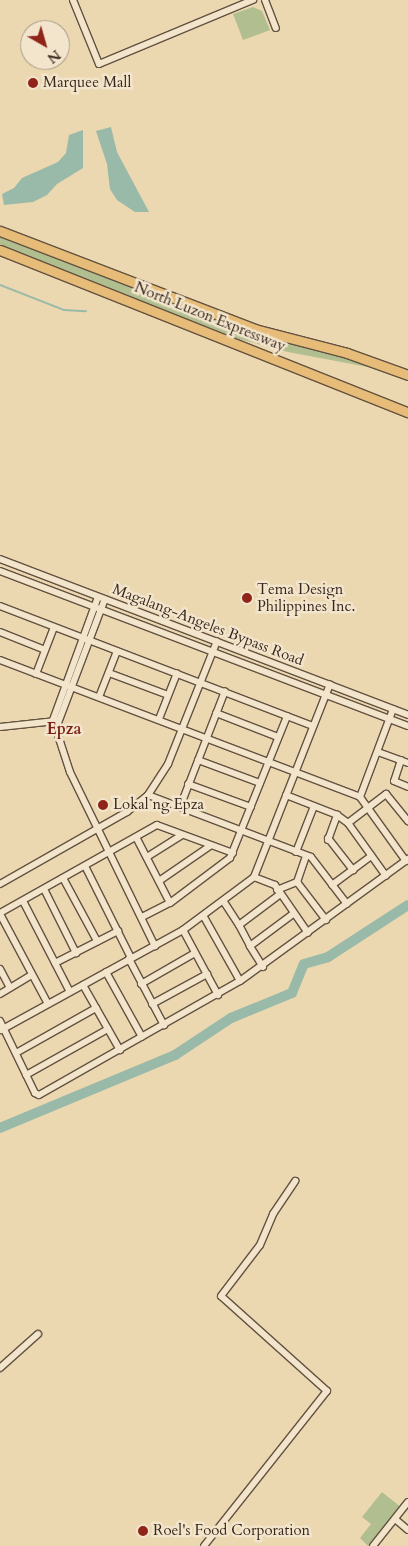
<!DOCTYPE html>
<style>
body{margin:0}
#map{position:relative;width:408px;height:1546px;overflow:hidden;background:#ebd7b0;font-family:Cardo,serif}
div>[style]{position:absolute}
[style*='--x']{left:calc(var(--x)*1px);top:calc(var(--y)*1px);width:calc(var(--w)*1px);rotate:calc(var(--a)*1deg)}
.green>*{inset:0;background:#b1bf90}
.water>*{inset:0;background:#99baa8}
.stream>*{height:2px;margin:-1px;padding:0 1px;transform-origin:1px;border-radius:1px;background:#99baa8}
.river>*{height:10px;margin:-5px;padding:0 5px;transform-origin:5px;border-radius:5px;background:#99baa8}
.roads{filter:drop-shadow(1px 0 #645241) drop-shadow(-1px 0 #645241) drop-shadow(0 1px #645241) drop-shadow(0 -1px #645241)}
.minor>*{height:6px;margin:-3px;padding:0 3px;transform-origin:3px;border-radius:3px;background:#f2e5cc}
.highway>*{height:9px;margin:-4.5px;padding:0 4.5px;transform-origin:4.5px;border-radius:4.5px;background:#e6bc78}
.dots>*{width:14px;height:14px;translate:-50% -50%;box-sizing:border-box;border:2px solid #f2e5cc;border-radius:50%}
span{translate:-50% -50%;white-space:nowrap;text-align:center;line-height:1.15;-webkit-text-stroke:5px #f2e5cc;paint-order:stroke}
.poi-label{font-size:15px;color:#37261c}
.left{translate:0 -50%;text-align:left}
.street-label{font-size:15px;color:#37261c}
.neighbourhood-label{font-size:16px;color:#7a1f14;font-weight:700}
.north{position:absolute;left:20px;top:20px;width:50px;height:50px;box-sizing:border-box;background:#f2e5cc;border:1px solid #a79986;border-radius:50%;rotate:142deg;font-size:14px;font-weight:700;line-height:20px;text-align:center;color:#37261c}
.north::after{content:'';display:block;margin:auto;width:18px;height:22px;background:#8f2418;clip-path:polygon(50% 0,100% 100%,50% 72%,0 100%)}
</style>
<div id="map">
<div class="green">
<div style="clip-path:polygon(253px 7px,262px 11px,270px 30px,243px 40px,233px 14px)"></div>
<div style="clip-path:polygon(3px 236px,251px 331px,369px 363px,368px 367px,288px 352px,239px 339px,0 247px,0 237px)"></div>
<div style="clip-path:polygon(382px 1492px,402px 1508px,368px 1546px,360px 1538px,371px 1524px,362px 1517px)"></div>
</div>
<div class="water">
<div style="clip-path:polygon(111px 127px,117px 152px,149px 212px,135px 212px,117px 200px,110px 189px,107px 164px,96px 131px)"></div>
<div style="clip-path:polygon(83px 130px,83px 168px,57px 184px,47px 195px,33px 202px,4px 205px,2px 194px,14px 188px,22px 178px,58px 162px,66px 153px,69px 135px)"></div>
</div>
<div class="stream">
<div style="--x:0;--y:285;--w:69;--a:21.3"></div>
<div style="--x:64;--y:310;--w:22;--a:3"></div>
</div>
<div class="river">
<div style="--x:0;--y:1128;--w:190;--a:-22.6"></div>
<div style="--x:175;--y:1055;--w:67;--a:-33.5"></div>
<div style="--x:231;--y:1018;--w:66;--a:-22.3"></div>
<div style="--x:292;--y:993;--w:31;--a:-68"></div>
<div style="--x:304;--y:964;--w:25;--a:-16"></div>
<div style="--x:328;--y:957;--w:95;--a:-33"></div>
</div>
<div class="roads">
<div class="minor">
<div style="--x:73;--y:0;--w:69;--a:67.9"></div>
<div style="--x:99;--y:64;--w:167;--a:-22.6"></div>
<div style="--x:265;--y:0;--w:30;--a:69"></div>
<div style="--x:0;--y:559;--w:437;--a:20.9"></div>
<div style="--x:0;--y:571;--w:436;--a:20.8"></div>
<div style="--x:98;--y:597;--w:131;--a:110.1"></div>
<div style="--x:53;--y:720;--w:55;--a:71.9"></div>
<div style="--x:70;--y:772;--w:194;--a:64"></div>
<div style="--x:0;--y:606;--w:335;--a:21"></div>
<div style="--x:0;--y:632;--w:48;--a:21.8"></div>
<div style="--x:0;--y:660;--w:385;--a:20.8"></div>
<div style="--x:360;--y:797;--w:79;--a:54.3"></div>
<div style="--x:109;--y:673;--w:63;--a:20.4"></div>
<div style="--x:36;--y:674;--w:50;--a:-69"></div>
<div style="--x:99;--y:697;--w:49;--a:-68.6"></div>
<div style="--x:216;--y:713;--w:66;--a:21.2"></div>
<div style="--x:159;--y:719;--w:49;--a:-68.6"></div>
<div style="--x:0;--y:727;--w:56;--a:-6.1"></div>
<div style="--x:55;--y:731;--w:141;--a:-69.3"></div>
<div style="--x:378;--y:752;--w:32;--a:20"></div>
<div style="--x:198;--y:760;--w:66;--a:20.4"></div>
<div style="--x:401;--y:760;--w:22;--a:108"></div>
<div style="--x:394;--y:781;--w:15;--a:23"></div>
<div style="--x:188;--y:784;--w:67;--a:20.1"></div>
<div style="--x:148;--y:795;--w:174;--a:20.8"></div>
<div style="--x:311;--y:857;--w:59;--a:52.5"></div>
<div style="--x:286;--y:795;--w:55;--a:21.4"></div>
<div style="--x:337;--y:815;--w:14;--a:36"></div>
<div style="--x:348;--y:823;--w:65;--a:54.4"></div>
<div style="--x:360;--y:797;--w:94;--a:-69.4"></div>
<div style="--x:180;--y:807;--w:124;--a:-68.8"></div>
<div style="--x:348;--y:823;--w:48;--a:-37.3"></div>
<div style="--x:386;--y:794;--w:35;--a:51"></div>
<div style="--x:136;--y:837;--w:74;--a:62.7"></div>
<div style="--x:328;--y:838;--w:41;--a:52"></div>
<div style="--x:328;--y:840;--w:27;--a:-70"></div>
<div style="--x:296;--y:852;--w:49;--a:-68.6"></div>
<div style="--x:306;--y:856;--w:28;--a:109"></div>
<div style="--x:297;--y:882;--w:48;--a:52.7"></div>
<div style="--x:147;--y:857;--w:41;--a:-32.2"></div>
<div style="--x:85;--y:866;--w:103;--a:63.4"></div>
<div style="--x:254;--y:877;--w:22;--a:21"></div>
<div style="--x:275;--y:885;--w:58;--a:55.5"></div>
<div style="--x:63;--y:878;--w:72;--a:61.6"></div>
<div style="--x:159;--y:881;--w:62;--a:-34.5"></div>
<div style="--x:0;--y:884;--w:146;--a:-29.6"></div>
<div style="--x:127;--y:812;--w:27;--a:-39"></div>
<div style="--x:148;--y:795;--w:37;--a:-57"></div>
<div style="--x:168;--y:764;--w:132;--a:-68.3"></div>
<div style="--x:332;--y:885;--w:49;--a:-36.6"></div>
<div style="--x:44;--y:889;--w:72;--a:63.4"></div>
<div style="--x:277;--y:890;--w:22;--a:-22"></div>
<div style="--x:23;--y:901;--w:102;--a:62.7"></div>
<div style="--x:224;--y:902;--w:27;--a:57"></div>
<div style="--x:239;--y:925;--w:50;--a:-36.9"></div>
<div style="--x:0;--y:913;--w:180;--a:-29.3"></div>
<div style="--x:157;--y:825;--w:81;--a:20.2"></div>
<div style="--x:0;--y:914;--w:102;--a:61.9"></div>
<div style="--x:142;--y:917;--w:31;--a:-27"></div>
<div style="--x:170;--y:903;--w:75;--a:-36.9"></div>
<div style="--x:230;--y:858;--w:153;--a:-68.1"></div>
<div style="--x:204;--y:917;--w:73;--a:60.6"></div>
<div style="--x:239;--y:925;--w:24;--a:62"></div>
<div style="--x:183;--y:930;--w:74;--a:61.7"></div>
<div style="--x:129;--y:959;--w:75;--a:62.1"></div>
<div style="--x:55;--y:963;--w:71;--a:-26.9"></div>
<div style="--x:263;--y:967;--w:25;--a:-122"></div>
<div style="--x:250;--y:946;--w:54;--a:-36.7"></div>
<div style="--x:0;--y:969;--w:21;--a:62"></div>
<div style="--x:106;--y:972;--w:74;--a:61"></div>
<div style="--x:141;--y:984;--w:62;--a:-29.9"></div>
<div style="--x:83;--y:985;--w:75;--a:60.4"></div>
<div style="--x:0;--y:994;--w:37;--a:-31"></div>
<div style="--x:152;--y:1004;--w:63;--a:-28.6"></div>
<div style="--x:0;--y:1021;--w:80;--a:64.1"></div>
<div style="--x:35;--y:1093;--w:4;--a:27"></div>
<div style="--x:39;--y:1095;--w:231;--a:-29.6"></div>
<div style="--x:240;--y:981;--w:208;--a:-36"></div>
<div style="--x:1;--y:1030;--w:208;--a:-28.8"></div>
<div style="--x:183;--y:930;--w:89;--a:-36.7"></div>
<div style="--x:254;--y:877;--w:207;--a:-68.5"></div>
<div style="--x:16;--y:1053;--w:92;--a:-29.4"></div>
<div style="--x:26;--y:1075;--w:94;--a:-29.3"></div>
<div style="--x:0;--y:1368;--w:51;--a:-41.8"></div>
<div style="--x:395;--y:1519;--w:17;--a:40"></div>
<div style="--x:204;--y:1546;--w:198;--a:-51.6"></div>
<div style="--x:327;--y:1391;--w:142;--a:-138.1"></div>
<div style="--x:221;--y:1296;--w:64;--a:-52.6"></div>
<div style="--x:260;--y:1245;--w:34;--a:-67"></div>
<div style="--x:273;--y:1214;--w:40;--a:-56"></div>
<div style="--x:373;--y:1546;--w:56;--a:-51.5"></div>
</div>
<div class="highway">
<div style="--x:0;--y:231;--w:273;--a:21"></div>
<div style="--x:255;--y:329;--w:95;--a:14.6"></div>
<div style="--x:347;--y:353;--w:65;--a:19.8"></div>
<div style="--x:0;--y:250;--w:439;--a:21.7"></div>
</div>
</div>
<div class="dots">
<div style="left:33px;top:83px;background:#8f2418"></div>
<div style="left:247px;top:598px;background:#8f2418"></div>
<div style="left:103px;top:805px;background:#8f2418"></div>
<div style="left:143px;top:1531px;background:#8f2418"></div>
</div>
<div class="poi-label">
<span class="left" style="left:43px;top:83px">Marquee Mall</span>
<span class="left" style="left:257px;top:598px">Tema Design<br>Philippines Inc.</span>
<span class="left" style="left:113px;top:805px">Lokal ng Epza</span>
<span class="left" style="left:153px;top:1531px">Roel's Food Corporation</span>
</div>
<div class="street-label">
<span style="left:210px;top:317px;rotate:22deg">North Luzon Expressway</span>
<span style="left:208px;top:625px;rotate:21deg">Magalang-Angeles Bypass Road</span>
</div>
<div class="neighbourhood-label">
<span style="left:64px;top:729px">Epza</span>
</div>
<div class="north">N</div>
</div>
